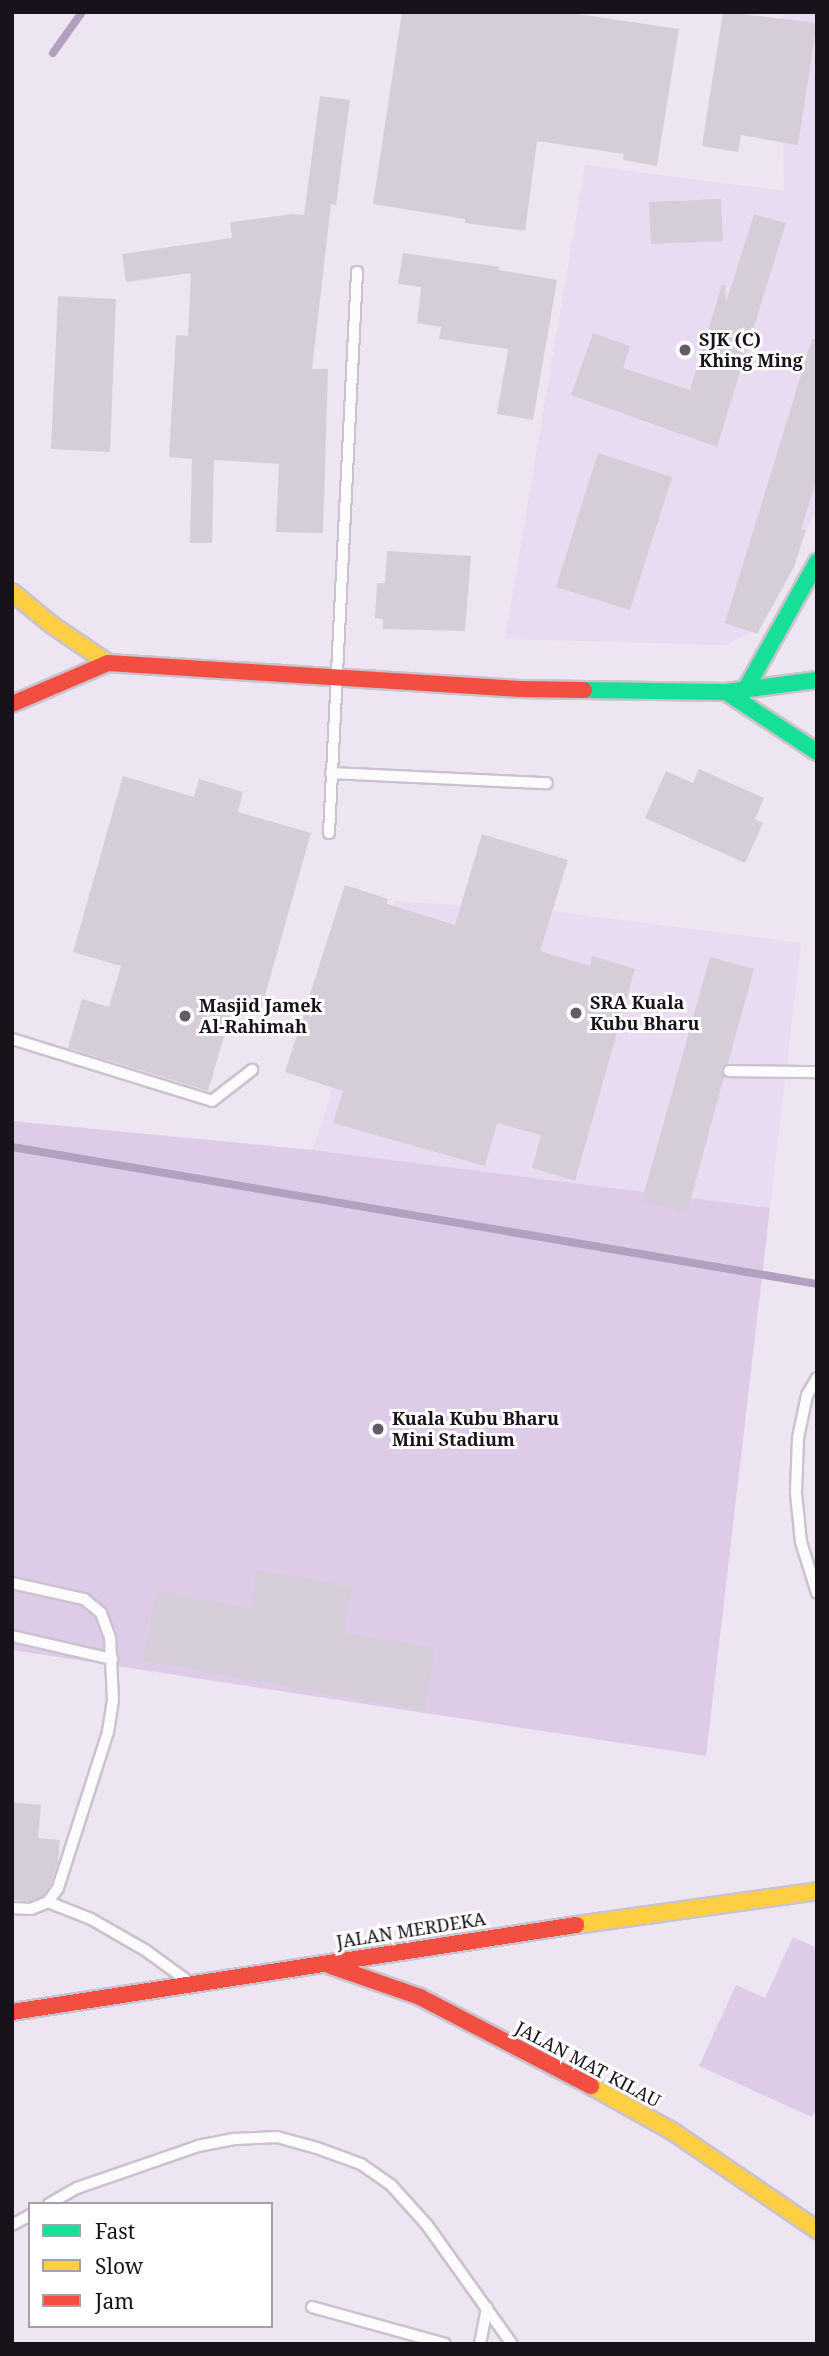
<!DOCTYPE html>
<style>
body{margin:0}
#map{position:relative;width:829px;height:2356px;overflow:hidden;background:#ede5f1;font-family:"Noto Serif",serif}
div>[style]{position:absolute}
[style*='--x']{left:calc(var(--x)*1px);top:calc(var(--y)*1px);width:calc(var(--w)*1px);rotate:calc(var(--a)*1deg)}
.built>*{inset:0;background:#e9dbf1}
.green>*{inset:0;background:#ddcbe8}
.stream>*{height:8px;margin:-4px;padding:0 4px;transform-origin:4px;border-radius:4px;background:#b39fbf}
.building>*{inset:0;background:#d5ced9}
.roads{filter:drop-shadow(2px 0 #cac3ce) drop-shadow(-2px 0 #cac3ce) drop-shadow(0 2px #cac3ce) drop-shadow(0 -2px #cac3ce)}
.lane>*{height:10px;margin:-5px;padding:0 5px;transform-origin:5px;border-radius:5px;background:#fcfbfd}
.fast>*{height:16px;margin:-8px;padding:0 8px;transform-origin:8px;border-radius:8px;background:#16e098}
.slow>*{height:16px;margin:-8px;padding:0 8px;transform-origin:8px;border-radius:8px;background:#ffcf43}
.jam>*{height:16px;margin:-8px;padding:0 8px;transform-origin:8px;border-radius:8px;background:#f24e42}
.dots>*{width:19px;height:19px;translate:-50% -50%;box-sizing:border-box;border:4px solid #fff;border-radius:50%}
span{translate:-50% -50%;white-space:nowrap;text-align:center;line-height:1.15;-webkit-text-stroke:6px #fff;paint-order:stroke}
.poi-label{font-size:18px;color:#18131b;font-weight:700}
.left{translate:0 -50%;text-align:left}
.street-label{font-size:18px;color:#18131b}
.frame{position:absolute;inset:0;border:14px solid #18131b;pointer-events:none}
.legend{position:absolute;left:28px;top:2202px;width:245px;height:126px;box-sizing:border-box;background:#fff;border:2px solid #a3a1a4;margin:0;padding:9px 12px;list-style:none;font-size:21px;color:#18131b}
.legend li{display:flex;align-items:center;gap:14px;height:35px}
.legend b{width:35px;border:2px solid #a3a1a4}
</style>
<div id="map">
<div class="built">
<div style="clip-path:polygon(782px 12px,817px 12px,817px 509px,756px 630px,725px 645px,505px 639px,585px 165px,784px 191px)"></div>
<div style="clip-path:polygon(395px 901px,560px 912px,801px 943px,770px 1208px,312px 1150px)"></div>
</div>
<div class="green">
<div style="clip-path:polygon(12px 1121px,312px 1150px,770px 1208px,706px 1756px,12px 1650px)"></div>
<div style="clip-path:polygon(793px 1937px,817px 1948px,817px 2107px,812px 2117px,699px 2066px,736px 1985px,765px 1998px)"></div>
</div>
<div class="stream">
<div style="--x:53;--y:53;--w:50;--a:-54.7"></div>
<div style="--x:12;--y:1147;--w:817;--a:9.66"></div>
</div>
<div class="building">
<div style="clip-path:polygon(402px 12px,564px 12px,679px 29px,657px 166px,623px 160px,624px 154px,537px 141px,525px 231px,465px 223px,465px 219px,373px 204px)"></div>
<div style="clip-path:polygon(723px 12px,817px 23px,798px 145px,741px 135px,738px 152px,702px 146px)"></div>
<div style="clip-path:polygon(320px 96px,350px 100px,336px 205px,331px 204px,312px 369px,328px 369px,323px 533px,276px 532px,279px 464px,214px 460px,212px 543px,190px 543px,192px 459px,169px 457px,176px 335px,188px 336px,191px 273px,126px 282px,122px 254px,232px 238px,230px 222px,293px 214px,304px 215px)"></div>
<div style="clip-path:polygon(721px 199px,723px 241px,651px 244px,649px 202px)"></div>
<div style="clip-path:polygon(754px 214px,786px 223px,717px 447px,571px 395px,593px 333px,630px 346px,623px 368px,690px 390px,722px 285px,725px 285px,726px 303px)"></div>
<div style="clip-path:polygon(403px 253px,500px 267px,499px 270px,557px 280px,533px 420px,497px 414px,508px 349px,439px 339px,441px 327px,417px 323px,421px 287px,398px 284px)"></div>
<div style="clip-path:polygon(58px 296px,116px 299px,110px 452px,51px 449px)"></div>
<div style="clip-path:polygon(812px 339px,817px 339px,817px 479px,801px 529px,806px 530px,794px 567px,757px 634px,725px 623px)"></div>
<div style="clip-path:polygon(598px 453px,672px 477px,630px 610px,556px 587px)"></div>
<div style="clip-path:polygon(387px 551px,471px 556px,465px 631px,383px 629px,383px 619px,375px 618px,377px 583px,385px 583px)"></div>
<div style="clip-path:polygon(699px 769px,764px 798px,755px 819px,763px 823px,745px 863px,645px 818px,666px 771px,693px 783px)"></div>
<div style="clip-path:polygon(123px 776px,194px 797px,199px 779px,243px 792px,238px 812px,311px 833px,260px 1013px,233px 1006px,208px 1091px,68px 1048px,82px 999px,109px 1007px,121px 966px,73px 952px)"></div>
<div style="clip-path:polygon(482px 834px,568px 860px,540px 951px,590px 966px,592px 956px,635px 969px,575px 1181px,532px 1168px,541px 1135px,497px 1123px,485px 1166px,333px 1123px,343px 1091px,285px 1072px,345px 885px,388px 899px,387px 904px,455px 925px)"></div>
<div style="clip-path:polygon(710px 957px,754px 969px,728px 1063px,721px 1070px,724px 1077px,687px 1213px,642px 1200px)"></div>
<div style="clip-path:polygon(257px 1570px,352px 1587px,344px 1632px,435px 1648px,424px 1711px,143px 1660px,156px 1591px,251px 1608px)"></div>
<div style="clip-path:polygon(12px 1802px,41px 1805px,38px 1838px,60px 1840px,58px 1862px,51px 1884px,43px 1896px,30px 1901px,12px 1900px)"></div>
</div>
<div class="roads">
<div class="lane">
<div style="--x:331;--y:773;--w:216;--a:2.7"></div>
<div style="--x:329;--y:833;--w:562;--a:-87.14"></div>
<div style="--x:12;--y:1039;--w:209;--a:17.2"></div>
<div style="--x:212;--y:1101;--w:51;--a:-37.8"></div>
<div style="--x:729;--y:1071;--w:88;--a:0.7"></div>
<div style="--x:817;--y:1378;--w:20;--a:120"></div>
<div style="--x:807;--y:1395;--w:44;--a:101.8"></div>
<div style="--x:798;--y:1438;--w:55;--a:92.1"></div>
<div style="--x:796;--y:1493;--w:49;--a:84.2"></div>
<div style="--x:801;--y:1542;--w:53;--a:72.6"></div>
<div style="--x:12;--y:1583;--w:74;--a:12.5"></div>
<div style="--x:84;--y:1599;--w:22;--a:39"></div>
<div style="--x:101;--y:1613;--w:27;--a:70"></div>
<div style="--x:110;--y:1638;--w:62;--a:87.2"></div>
<div style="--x:113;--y:1700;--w:32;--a:99"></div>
<div style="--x:108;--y:1732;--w:164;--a:107.8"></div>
<div style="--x:58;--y:1888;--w:17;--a:126"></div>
<div style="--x:48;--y:1902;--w:18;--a:158"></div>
<div style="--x:31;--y:1909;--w:19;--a:-177"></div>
<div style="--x:12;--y:1636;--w:103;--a:13"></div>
<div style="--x:48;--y:1902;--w:46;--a:21.6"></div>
<div style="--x:91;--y:1919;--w:62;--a:29.9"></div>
<div style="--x:145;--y:1950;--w:49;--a:35.9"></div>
<div style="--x:49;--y:2204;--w:32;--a:-30"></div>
<div style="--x:77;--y:2188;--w:128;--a:-19.1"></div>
<div style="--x:198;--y:2146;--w:38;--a:-11"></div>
<div style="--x:235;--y:2139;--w:42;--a:-2.7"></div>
<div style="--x:277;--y:2137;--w:41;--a:15.4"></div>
<div style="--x:317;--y:2148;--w:47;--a:20"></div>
<div style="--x:361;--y:2164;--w:37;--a:35"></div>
<div style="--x:391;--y:2185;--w:54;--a:48"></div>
<div style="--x:427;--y:2225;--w:146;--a:54.5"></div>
<div style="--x:12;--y:2225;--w:21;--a:-29"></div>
<div style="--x:312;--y:2307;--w:138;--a:15.5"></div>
<div style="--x:480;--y:2344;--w:37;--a:-79"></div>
</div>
<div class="fast">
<div style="--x:584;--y:690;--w:142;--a:0.8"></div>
<div style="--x:726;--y:692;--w:92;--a:-7.5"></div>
<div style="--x:726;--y:692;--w:109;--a:33.4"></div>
<div style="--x:744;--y:692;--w:149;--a:-60.7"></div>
</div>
<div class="slow">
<div style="--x:12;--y:592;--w:52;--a:39.5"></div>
<div style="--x:52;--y:625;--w:68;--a:34.2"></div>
<div style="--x:576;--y:1925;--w:243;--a:-8"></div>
<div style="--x:591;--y:2086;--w:93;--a:29.1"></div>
<div style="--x:672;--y:2131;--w:176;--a:34.3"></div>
</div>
<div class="jam">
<div style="--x:12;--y:704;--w:104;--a:-23.1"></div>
<div style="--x:108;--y:663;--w:413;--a:3.6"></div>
<div style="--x:520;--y:689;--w:64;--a:0.9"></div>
<div style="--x:331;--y:1966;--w:94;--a:19.2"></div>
<div style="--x:420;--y:1997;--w:193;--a:27.5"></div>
<div style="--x:12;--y:2012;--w:571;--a:-8.77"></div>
</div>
</div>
<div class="dots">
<div style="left:685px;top:350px;background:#635c66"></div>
<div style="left:576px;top:1013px;background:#635c66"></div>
<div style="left:185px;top:1016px;background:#635c66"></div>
<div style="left:378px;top:1429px;background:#635c66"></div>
</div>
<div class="poi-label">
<span class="left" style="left:699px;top:350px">SJK (C)<br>Khing Ming</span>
<span class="left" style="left:590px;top:1013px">SRA Kuala<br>Kubu Bharu</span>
<span class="left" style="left:199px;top:1016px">Masjid Jamek<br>Al-Rahimah</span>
<span class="left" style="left:392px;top:1429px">Kuala Kubu Bharu<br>Mini Stadium</span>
</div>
<div class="street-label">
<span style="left:411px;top:1930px;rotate:-9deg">JALAN MERDEKA</span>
<span style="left:588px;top:2064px;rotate:28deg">JALAN MAT KILAU</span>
</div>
<div class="frame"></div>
<ul class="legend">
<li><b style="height:9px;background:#16e098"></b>Fast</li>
<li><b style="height:9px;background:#ffcf43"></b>Slow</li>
<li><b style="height:9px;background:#f24e42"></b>Jam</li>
</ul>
</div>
